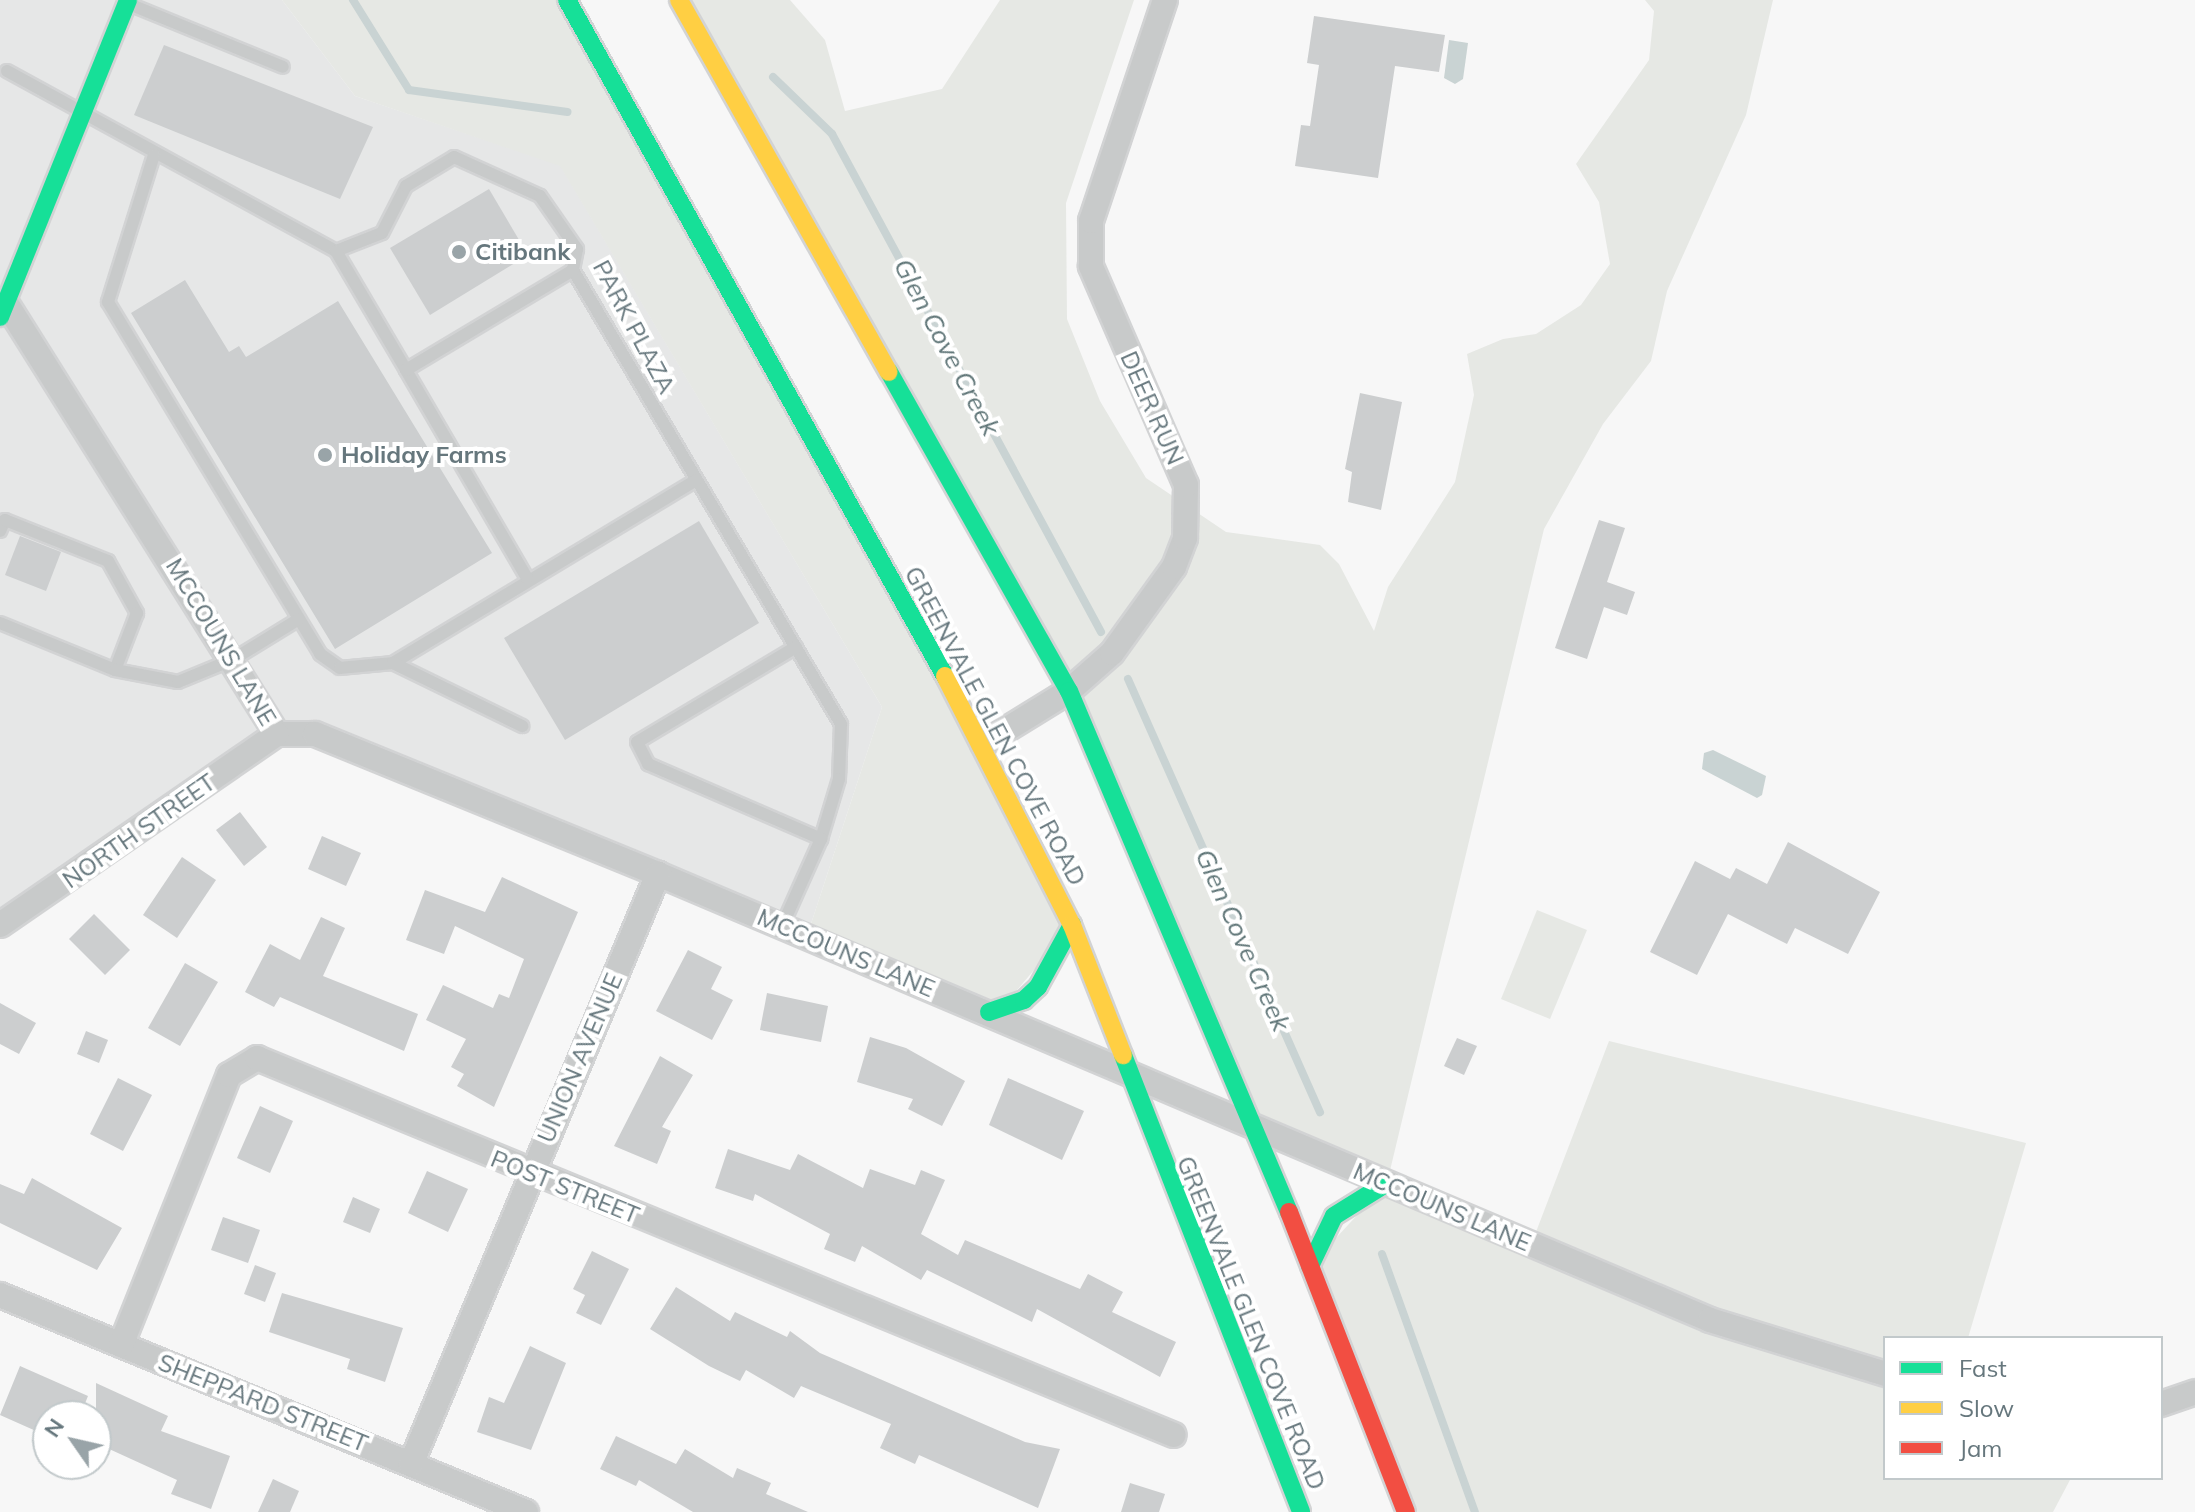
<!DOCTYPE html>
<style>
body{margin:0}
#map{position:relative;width:2195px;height:1512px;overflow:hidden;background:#f7f7f7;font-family:Mulish,sans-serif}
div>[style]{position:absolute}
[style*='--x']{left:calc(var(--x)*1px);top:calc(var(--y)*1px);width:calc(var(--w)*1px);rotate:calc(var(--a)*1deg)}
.built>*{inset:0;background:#e6e7e7}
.green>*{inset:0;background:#e6e8e4}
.water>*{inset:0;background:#c9d3d3}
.stream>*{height:8px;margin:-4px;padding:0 4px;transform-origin:4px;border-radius:4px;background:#c9d3d3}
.building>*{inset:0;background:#cccecf}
.roads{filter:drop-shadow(2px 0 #d2d3d4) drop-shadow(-2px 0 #d2d3d4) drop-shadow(0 2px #d2d3d4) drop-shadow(0 -2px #d2d3d4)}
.lane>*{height:12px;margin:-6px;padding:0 6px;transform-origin:6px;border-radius:6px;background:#c8caca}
.street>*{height:24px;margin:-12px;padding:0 12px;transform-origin:12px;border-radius:12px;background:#c8caca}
.fast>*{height:18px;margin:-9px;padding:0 9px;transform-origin:9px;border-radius:9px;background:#16e098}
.slow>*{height:18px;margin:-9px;padding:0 9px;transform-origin:9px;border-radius:9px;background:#ffcf43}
.jam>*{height:18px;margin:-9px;padding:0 9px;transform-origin:9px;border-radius:9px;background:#f24e42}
.dots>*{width:22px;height:22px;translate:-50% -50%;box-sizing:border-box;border:4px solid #fff;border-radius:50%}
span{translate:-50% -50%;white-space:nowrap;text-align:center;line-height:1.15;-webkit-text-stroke:8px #fff;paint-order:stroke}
.poi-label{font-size:24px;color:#66777d;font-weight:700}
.left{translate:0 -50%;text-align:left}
.street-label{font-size:24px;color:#66777d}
.water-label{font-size:26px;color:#607678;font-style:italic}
.legend{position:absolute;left:1883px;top:1336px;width:280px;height:144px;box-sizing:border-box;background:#fff;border:2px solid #c2c9cb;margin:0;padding:10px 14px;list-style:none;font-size:24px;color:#66777d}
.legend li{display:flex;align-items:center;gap:16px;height:40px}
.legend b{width:40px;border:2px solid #c2c9cb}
.north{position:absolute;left:32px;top:1400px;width:80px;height:80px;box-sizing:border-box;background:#fff;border:2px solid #c2c9cb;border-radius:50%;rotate:304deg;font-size:22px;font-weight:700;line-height:32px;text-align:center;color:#66777d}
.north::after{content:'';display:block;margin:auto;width:28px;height:36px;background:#99a4a8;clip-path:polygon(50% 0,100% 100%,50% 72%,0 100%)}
</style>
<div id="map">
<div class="built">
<div style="clip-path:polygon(0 0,282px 0,355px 96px,560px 165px,882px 707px,807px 936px,315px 734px,277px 734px,0 925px)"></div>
</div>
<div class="green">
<div style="clip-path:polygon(282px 0,567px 0,1072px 925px,996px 1015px,807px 936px,882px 707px,560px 166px,355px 96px)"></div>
<div style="clip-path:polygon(687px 0,790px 0,825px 40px,845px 111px,942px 89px,1000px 0,1134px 0,1066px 203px,1067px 319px,1100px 401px,1146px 478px,1226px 532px,1320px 545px,1339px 564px,1374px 631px,1388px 587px,1455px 482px,1474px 395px,1467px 354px,1503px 339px,1536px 334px,1581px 305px,1610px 264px,1599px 202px,1576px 164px,1649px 60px,1654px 11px,1645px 0,1773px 0,1746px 115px,1667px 291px,1651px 361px,1603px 424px,1544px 529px,1387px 1183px,1531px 1245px,1609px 1041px,2026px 1143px,1968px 1338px,1885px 1338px,1885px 1478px,2071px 1478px,2053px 1512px,1406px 1512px,1310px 1266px,1386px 1184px,1257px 1129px,1127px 822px)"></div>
<div style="clip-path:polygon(1537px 910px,1587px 930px,1550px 1019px,1501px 999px)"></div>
</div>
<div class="water">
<div style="clip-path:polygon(1449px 40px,1468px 43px,1463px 79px,1455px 84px,1444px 78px)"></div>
<div style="clip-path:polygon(1713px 750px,1766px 776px,1762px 795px,1757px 798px,1702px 769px,1704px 753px)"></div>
</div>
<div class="stream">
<div style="--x:353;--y:0;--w:106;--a:58.1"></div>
<div style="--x:409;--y:90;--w:160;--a:7.9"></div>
<div style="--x:773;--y:77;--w:82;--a:44"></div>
<div style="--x:832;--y:134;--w:566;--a:61.62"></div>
<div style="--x:1128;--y:679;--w:474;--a:66.1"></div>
<div style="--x:1382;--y:1254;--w:274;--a:70.2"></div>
</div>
<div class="building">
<div style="clip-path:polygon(1314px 16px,1445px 35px,1439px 72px,1395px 66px,1378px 178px,1295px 166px,1301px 125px,1310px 126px,1319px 65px,1307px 63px)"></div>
<div style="clip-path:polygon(164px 45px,373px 127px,340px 199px,134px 115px)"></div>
<div style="clip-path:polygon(489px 189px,528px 255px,430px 315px,390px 248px)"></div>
<div style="clip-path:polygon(185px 280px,229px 352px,239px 346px,246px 357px,338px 301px,492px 553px,335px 649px,131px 313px)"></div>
<div style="clip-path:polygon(1360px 393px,1402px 402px,1381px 510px,1348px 502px,1352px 472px,1345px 469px)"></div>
<div style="clip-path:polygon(1599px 520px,1625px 528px,1607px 582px,1635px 592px,1627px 615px,1604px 607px,1587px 659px,1555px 648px)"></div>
<div style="clip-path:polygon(699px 521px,759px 623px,565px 740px,504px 638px)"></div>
<div style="clip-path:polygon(20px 536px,61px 552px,46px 591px,5px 575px)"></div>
<div style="clip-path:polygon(240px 812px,267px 847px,244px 866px,216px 830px)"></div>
<div style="clip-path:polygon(322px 836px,361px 853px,346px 886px,308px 869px)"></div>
<div style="clip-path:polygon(1788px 842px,1880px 892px,1848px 954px,1795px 928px,1787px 944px,1728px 914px,1697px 975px,1650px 952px,1695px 861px,1730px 879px,1736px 868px,1767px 884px)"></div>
<div style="clip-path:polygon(182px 857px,216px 880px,177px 938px,143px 915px)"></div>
<div style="clip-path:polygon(502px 877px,578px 912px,494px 1107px,457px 1086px,464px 1074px,451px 1067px,466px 1039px,426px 1020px,443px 985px,493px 1008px,499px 994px,509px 998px,524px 959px,455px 926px,444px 954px,406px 940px,425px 890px,485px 912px)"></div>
<div style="clip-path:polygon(94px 914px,130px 950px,105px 975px,69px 939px)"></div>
<div style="clip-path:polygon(321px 917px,345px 928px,323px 976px,418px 1014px,404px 1051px,280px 997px,274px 1007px,245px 992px,270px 944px,300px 960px)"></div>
<div style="clip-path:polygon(688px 950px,722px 967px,711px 989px,733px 1000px,712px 1040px,656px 1011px)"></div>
<div style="clip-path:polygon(185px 963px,218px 982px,180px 1046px,148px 1028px)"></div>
<div style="clip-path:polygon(767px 993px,828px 1006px,821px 1042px,760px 1030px)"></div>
<div style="clip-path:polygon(0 1003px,36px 1023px,19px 1054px,0 1044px)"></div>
<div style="clip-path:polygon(86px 1031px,108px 1040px,99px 1063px,77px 1054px)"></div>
<div style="clip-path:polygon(870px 1037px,906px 1048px,965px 1081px,942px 1126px,908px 1109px,913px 1099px,857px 1082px)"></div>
<div style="clip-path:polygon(1457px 1038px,1477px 1046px,1464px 1075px,1444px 1066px)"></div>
<div style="clip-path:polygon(660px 1056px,693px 1075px,662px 1127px,671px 1131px,657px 1164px,614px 1146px)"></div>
<div style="clip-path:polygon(118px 1078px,152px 1095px,123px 1151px,90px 1134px)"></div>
<div style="clip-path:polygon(1008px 1078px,1084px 1111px,1062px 1160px,989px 1125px)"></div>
<div style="clip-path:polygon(260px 1106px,293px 1121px,270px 1173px,237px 1158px)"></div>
<div style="clip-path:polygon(728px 1149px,790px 1170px,798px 1154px,863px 1188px,870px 1169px,915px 1185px,921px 1170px,945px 1180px,921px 1234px,958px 1255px,965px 1240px,1080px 1289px,1088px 1274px,1123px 1292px,1112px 1312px,1176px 1342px,1160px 1377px,1037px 1309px,1032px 1322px,927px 1270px,921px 1280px,862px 1246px,855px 1262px,824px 1249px,830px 1234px,755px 1194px,753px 1201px,715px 1188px)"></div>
<div style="clip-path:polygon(427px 1171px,468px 1189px,448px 1232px,408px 1213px)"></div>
<div style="clip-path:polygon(32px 1178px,122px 1228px,97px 1270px,0 1223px,0 1184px,24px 1194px)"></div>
<div style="clip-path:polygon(353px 1197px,380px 1209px,370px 1233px,343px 1222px)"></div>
<div style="clip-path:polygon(223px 1217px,260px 1230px,248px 1263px,211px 1250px)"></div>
<div style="clip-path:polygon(592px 1251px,629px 1269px,601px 1325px,576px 1313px,585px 1295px,573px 1289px)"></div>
<div style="clip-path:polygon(255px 1265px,276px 1273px,265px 1302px,244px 1294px)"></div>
<div style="clip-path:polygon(676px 1287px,730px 1321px,735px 1312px,787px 1337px,790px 1331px,820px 1353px,1025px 1442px,1060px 1449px,1038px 1508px,919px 1455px,915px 1464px,880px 1448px,891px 1424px,801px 1386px,794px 1398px,746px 1370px,740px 1381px,709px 1366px,650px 1329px)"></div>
<div style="clip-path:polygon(282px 1293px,403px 1328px,385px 1382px,347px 1369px,350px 1359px,269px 1332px)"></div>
<div style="clip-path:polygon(530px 1346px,566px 1363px,531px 1450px,477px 1432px,489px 1397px,504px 1403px)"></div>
<div style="clip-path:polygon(20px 1366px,88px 1396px,80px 1416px,43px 1416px,36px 1431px,0 1415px)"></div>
<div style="clip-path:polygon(96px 1383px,168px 1416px,161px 1431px,230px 1456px,211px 1509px,171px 1494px,177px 1480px,96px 1443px)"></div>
<div style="clip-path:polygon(616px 1436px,676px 1464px,685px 1449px,733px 1478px,737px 1468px,771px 1483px,766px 1494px,808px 1512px,693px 1512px,639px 1480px,636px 1486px,600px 1469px)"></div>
<div style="clip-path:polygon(273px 1479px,299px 1491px,290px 1512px,258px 1512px)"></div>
<div style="clip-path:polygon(1130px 1483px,1165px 1494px,1159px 1512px,1121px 1512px)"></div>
</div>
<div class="roads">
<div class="lane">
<div style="--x:129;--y:4;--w:166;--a:22.2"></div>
<div style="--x:7;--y:71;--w:375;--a:28.7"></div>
<div style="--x:336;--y:251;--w:49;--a:-21.4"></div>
<div style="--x:382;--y:233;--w:53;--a:-62.9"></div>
<div style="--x:406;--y:186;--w:56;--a:-31.1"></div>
<div style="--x:454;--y:157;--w:94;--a:24.4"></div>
<div style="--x:540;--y:196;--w:65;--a:55.1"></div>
<div style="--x:577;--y:249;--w:21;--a:101"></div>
<div style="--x:573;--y:270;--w:527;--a:59.45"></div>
<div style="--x:841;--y:724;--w:55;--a:92.1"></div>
<div style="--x:839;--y:779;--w:63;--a:106.7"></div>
<div style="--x:821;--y:839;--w:95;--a:114.1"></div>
<div style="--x:154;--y:155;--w:154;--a:107.4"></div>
<div style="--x:108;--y:302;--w:411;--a:58.9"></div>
<div style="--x:320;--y:654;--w:24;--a:35"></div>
<div style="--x:340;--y:668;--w:53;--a:-5.4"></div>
<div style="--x:393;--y:663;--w:354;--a:-31.1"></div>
<div style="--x:336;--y:251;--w:138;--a:59.5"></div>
<div style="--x:0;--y:531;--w:12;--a:-66"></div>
<div style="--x:5;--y:520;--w:111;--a:21.7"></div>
<div style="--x:108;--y:561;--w:60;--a:60.9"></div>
<div style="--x:137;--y:613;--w:61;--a:111.1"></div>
<div style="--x:527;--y:578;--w:241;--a:-120.2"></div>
<div style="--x:406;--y:370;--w:195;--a:-30.9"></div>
<div style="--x:0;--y:623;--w:124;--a:22.2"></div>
<div style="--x:115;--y:670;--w:64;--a:10.8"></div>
<div style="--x:178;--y:682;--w:61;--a:-22.3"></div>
<div style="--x:234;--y:659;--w:76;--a:-31.6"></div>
<div style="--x:796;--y:647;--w:185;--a:149.1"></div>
<div style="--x:637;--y:742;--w:25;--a:63"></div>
<div style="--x:648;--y:764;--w:189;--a:23.4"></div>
<div style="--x:393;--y:663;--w:144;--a:26"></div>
</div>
<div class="street">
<div style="--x:6;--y:303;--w:509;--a:57.84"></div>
<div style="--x:277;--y:734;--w:38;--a:0"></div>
<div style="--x:315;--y:734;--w:370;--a:22.2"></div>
<div style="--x:658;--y:874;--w:1143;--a:22.97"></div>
<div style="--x:1710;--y:1320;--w:183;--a:17.1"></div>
<div style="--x:983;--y:744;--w:101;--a:-31.6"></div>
<div style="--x:1069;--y:691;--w:57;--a:-41.5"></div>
<div style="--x:1112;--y:653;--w:106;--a:-54.2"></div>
<div style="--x:1174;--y:567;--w:31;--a:-69"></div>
<div style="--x:1185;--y:538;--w:53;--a:-88.9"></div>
<div style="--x:1186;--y:485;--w:239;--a:-113.5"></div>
<div style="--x:1091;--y:266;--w:45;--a:-90"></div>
<div style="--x:1091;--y:221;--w:233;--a:-71.5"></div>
<div style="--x:0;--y:925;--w:336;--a:-34.6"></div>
<div style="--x:0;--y:1295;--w:569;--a:22.42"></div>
<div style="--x:121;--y:1345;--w:291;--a:-68.2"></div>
<div style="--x:229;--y:1075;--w:33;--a:-31"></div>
<div style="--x:257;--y:1058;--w:991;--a:22.35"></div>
<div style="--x:2161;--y:1404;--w:36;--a:-19"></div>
<div style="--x:411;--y:1464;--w:640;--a:-67.28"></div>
</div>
<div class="fast">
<div style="--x:567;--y:0;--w:775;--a:60.79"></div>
<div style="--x:0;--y:317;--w:342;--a:-68"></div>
<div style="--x:889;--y:372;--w:366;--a:60.6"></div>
<div style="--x:1069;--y:691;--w:566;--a:67.11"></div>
<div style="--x:989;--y:1012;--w:37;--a:-19"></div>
<div style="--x:1024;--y:1000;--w:19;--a:-43"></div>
<div style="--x:1038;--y:987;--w:71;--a:-61.3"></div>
<div style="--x:1123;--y:1055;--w:490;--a:68.7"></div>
<div style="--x:1310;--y:1266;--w:55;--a:-64.4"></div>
<div style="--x:1334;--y:1216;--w:62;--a:-31.9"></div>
</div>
<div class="slow">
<div style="--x:679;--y:0;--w:427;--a:60.6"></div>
<div style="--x:945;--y:676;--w:280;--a:63"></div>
<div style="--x:1072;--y:925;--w:140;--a:68.6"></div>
</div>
<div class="jam">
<div style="--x:1289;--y:1212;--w:322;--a:68.7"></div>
</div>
</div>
<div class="dots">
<div style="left:459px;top:252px;background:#99a4a8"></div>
<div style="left:325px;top:455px;background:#99a4a8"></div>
</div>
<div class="poi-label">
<span class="left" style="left:475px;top:252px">Citibank</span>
<span class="left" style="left:341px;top:455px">Holiday Farms</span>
</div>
<div class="street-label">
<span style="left:634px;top:327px;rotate:62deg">PARK PLAZA</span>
<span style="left:1152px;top:408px;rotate:66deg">DEER RUN</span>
<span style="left:221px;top:642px;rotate:59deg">MCCOUNS LANE</span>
<span style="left:995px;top:726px;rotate:62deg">GREENVALE GLEN COVE ROAD</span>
<span style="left:139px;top:831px;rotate:-35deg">NORTH STREET</span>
<span style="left:846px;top:953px;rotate:23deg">MCCOUNS LANE</span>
<span style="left:580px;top:1058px;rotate:-67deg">UNION AVENUE</span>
<span style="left:565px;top:1187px;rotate:22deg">POST STREET</span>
<span style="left:1442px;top:1207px;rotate:23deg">MCCOUNS LANE</span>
<span style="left:1251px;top:1323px;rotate:68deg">GREENVALE GLEN COVE ROAD</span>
<span style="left:263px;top:1403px;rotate:22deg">SHEPPARD STREET</span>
</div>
<div class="water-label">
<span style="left:947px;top:347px;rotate:62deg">Glen Cove Creek</span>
<span style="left:1243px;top:940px;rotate:66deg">Glen Cove Creek</span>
</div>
<ul class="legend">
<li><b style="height:10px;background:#16e098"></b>Fast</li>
<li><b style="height:10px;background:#ffcf43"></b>Slow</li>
<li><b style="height:10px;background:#f24e42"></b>Jam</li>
</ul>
<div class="north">N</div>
</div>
